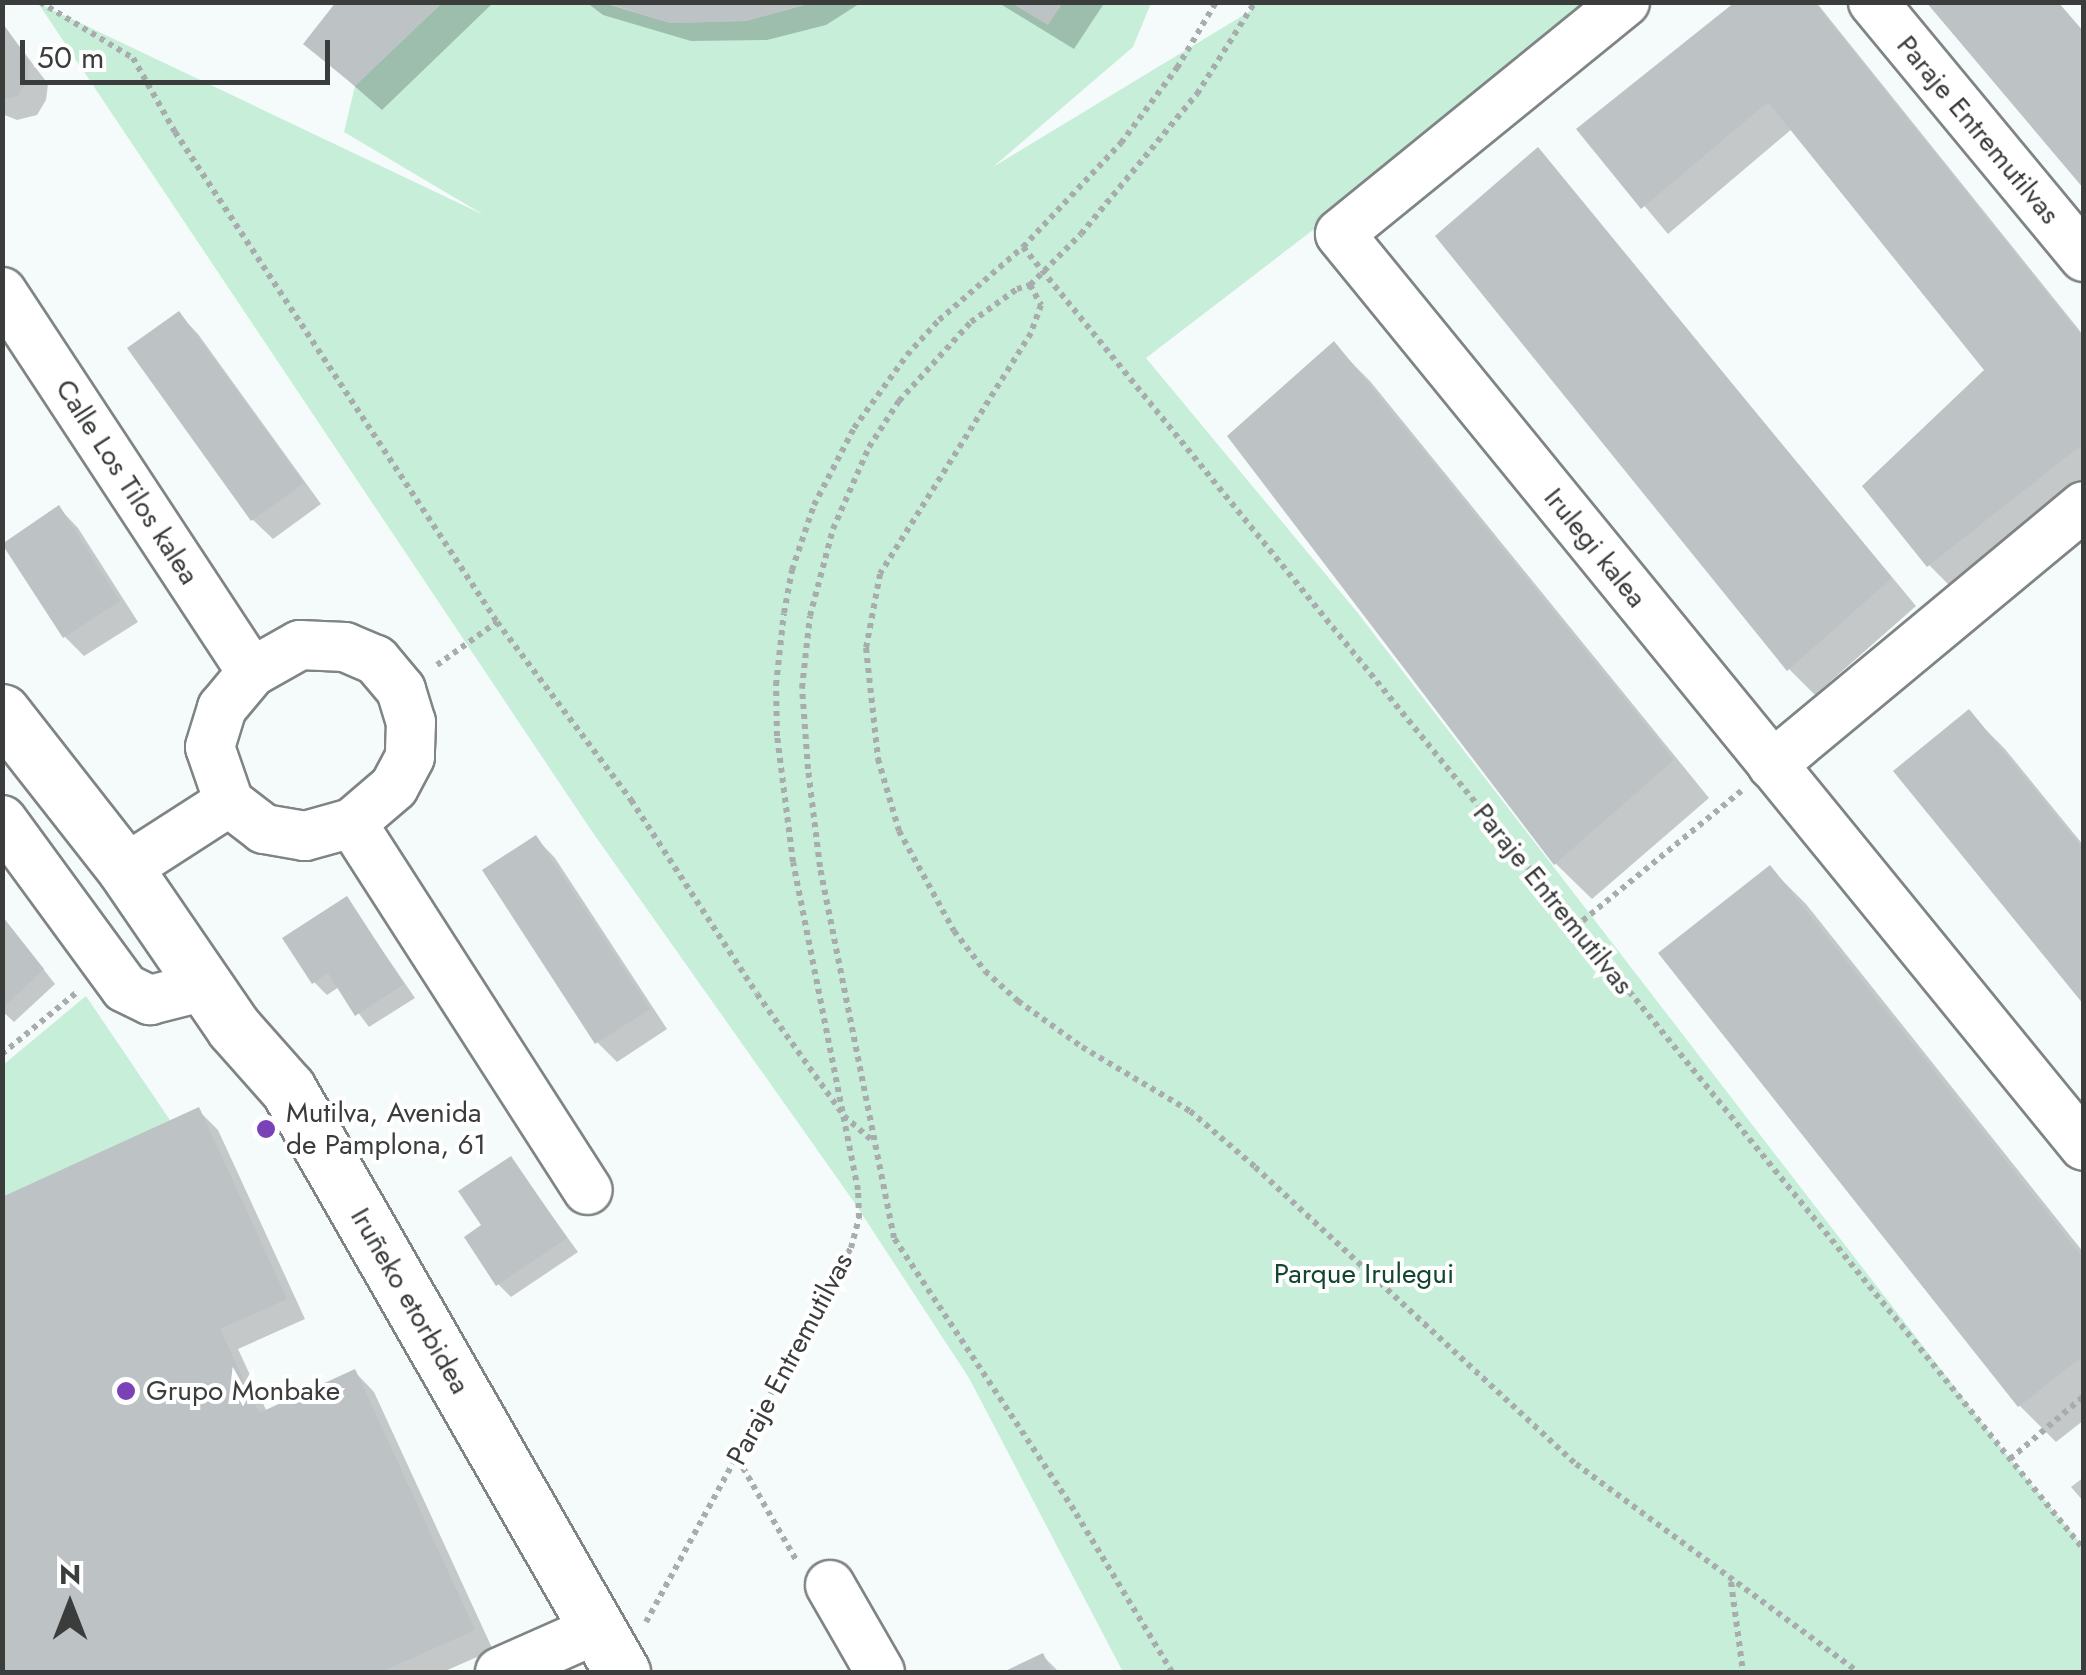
<!DOCTYPE html>
<meta charset="utf-8">
<style>
body{margin:0}
#map{position:relative;width:2086px;height:1675px;overflow:hidden;background:#f5fbfb;font-family:Jost,sans-serif}
div>[style]{position:absolute}
[style*='--x']{left:calc(var(--x)*1px);top:calc(var(--y)*1px);width:calc(var(--w)*1px);rotate:calc(var(--a)*1deg)}
.green>*{inset:0;background:#c6eed9}
.shadow>*{inset:0;background:#0003}
.building>*{inset:0;background:#bdc2c4}
.path>*{height:6px;margin-top:-3px;transform-origin:0;background:repeating-linear-gradient(90deg,#a8acac 0 5px,transparent 0 10px)}
.roads{filter:drop-shadow(2px 0 #7f8484) drop-shadow(-2px 0 #7f8484) drop-shadow(0 2px #7f8484) drop-shadow(0 -2px #7f8484)}
.street>*{height:48px;margin:-24px;padding:0 24px;transform-origin:24px;border-radius:24px;background:#fff}
.secondary>*{height:55px;margin:-27.5px;padding:0 27.5px;transform-origin:27.5px;border-radius:27.5px;background:#fff}
.dots>*{width:28px;height:28px;translate:-50% -50%;box-sizing:border-box;border:5px solid #fff;border-radius:50%}
span{translate:-50% -50%;white-space:nowrap;text-align:center;line-height:1.15;-webkit-text-stroke:8px #fff;paint-order:stroke}
.street-label{font-size:28px;color:#3b3d3d}
.poi-label{font-size:28px;color:#3b3d3d}
.left{translate:0 -50%;text-align:left}
.park-label{font-size:28px;color:#134631}
.frame{position:absolute;inset:0;border:5px solid #3b3d3d;pointer-events:none}
.north{position:absolute;left:20px;top:1555px;width:100px;height:100px;-webkit-text-stroke:8px #fff;paint-order:stroke;rotate:0deg;font-size:28px;font-weight:700;line-height:40px;text-align:center;color:#3b3d3d}
.north::after{content:'';display:block;margin:auto;width:35px;height:45px;background:#3b3d3d;clip-path:polygon(50% 0,100% 100%,50% 72%,0 100%)}
.scale{position:absolute;left:20px;top:40px;width:310px;height:45px;box-sizing:border-box;border:5px solid #3b3d3d;border-top:0;padding-left:12px;font-size:30px;line-height:35px;white-space:nowrap;color:#3b3d3d;-webkit-text-stroke:8px #fff;paint-order:stroke}
</style>
<div id="map">
<div class="green">
<div style="clip-path:polygon(1010px 2px,1047px 24px,1063px 3px,1151px 3px,1133px 47px,993px 167px,1252px 10px,1255px 3px,1609px 3px,1146px 358px,1357px 612px,2010px 1459px,2083px 1546px,2083px 1672px,1123px 1672px,969px 1378px,854px 1202px,591px 830px,38px 3px,484px 215px,344px 132px,355px 86px,442px 3px,603px 3px,670px 23px,746px 21px,812px 3px)"></div>
<div style="clip-path:polygon(86px 996px,176px 1129px,3px 1202px,3px 1065px)"></div>
</div>
<div class="shadow">
<div style="clip-path:polygon(339px 2px,494px 2px,382px 110px,306px 44px)"></div>
<div style="clip-path:polygon(586px 2px,862px 2px,826px 25px,767px 40px,691px 41px,603px 15px)"></div>
<div style="clip-path:polygon(997px 2px,1105px 2px,1074px 49px)"></div>
<div style="clip-path:polygon(1739px 2px,1816px 2px,2084px 336px,2084px 489px,1955px 591px,1929px 565px,1987px 370px,1793px 128px,1668px 234px,1580px 129px)"></div>
<div style="clip-path:polygon(2px 23px,48px 84px,46px 100px,37px 115px,17px 120px,2px 114px)"></div>
<div style="clip-path:polygon(1538px 150px,1916px 606px,1815px 695px,1789px 669px)"></div>
<div style="clip-path:polygon(179px 314px,198px 334px,321px 504px,273px 539px,253px 520px,130px 349px)"></div>
<div style="clip-path:polygon(1334px 345px,1370px 381px,1709px 798px,1592px 899px,1555px 863px)"></div>
<div style="clip-path:polygon(59px 508px,78px 528px,138px 622px,84px 656px,64px 636px)"></div>
<div style="clip-path:polygon(1969px 713px,2005px 749px,2084px 846px,2084px 1001px)"></div>
<div style="clip-path:polygon(536px 838px,555px 858px,667px 1029px,617px 1062px,597px 1042px)"></div>
<div style="clip-path:polygon(1770px 868px,1806px 904px,2084px 1253px,2084px 1420px,2056px 1442px,2020px 1406px)"></div>
<div style="clip-path:polygon(347px 899px,415px 998px,369px 1027px,339px 987px,327px 995px,314px 982px)"></div>
<div style="clip-path:polygon(2px 916px,55px 984px,14px 1022px,2px 1011px)"></div>
<div style="clip-path:polygon(198px 1110px,218px 1130px,305px 1319px,238px 1349px,267px 1412px,355px 1372px,374px 1392px,493px 1650px,443px 1672px,2px 1672px,2px 1200px)"></div>
<div style="clip-path:polygon(511px 1159px,578px 1252px,511px 1297px,498px 1284px,484px 1226px)"></div>
<div style="clip-path:polygon(2084px 1477px,2084px 1502px,2071px 1487px)"></div>
<div style="clip-path:polygon(1043px 1656px,1059px 1672px,1009px 1672px)"></div>
</div>
<div class="building">
<div style="clip-path:polygon(336px 2px,442px 2px,355px 86px,303px 44px)"></div>
<div style="clip-path:polygon(607px 2px,812px 2px,746px 21px,670px 23px)"></div>
<div style="clip-path:polygon(1010px 2px,1063px 2px,1048px 25px)"></div>
<div style="clip-path:polygon(1735px 2px,1814px 2px,2084px 339px,2084px 443px,1927px 567px,1862px 486px,1984px 370px,1768px 102px,1641px 209px,1576px 129px)"></div>
<div style="clip-path:polygon(1926px 2px,2058px 2px,2084px 32px,2084px 189px)"></div>
<div style="clip-path:polygon(2px 22px,29px 62px,28px 80px,18px 96px,2px 99px)"></div>
<div style="clip-path:polygon(1538px 147px,1892px 578px,1787px 671px,1435px 236px)"></div>
<div style="clip-path:polygon(179px 311px,304px 483px,251px 521px,127px 348px)"></div>
<div style="clip-path:polygon(1334px 341px,1674px 760px,1554px 865px,1227px 436px)"></div>
<div style="clip-path:polygon(59px 505px,120px 601px,63px 638px,2px 544px)"></div>
<div style="clip-path:polygon(1969px 709px,2084px 850px,2084px 1005px,1893px 771px)"></div>
<div style="clip-path:polygon(536px 835px,650px 1009px,595px 1044px,482px 870px)"></div>
<div style="clip-path:polygon(1770px 865px,2084px 1259px,2084px 1355px,2018px 1407px,1658px 953px)"></div>
<div style="clip-path:polygon(347px 896px,404px 984px,355px 1016px,328px 973px,312px 984px,282px 938px)"></div>
<div style="clip-path:polygon(2px 916px,44px 969px,2px 1009px)"></div>
<div style="clip-path:polygon(199px 1107px,287px 1299px,220px 1329px,259px 1413px,355px 1369px,475px 1630px,381px 1672px,2px 1672px,2px 1197px)"></div>
<div style="clip-path:polygon(511px 1156px,567px 1238px,496px 1286px,464px 1237px,481px 1225px,458px 1191px)"></div>
<div style="clip-path:polygon(1043px 1653px,1052px 1672px,1003px 1672px)"></div>
</div>
<div class="path">
<div style="--x:40;--y:2;--w:109;--a:31.1"></div>
<div style="--x:133;--y:58;--w:85;--a:60.4"></div>
<div style="--x:175;--y:132;--w:586;--a:56.69"></div>
<div style="--x:497;--y:622;--w:223;--a:53"></div>
<div style="--x:631;--y:800;--w:231;--a:57"></div>
<div style="--x:757;--y:994;--w:150;--a:54.5"></div>
<div style="--x:844;--y:1116;--w:37;--a:41"></div>
<div style="--x:1023;--y:247;--w:1680;--a:50.84"></div>
<div style="--x:1030;--y:285;--w:72;--a:-45"></div>
<div style="--x:1081;--y:234;--w:182;--a:-50.4"></div>
<div style="--x:1197;--y:94;--w:109;--a:-57.8"></div>
<div style="--x:437;--y:665;--w:74;--a:-35.6"></div>
<div style="--x:1575;--y:927;--w:215;--a:-39.3"></div>
<div style="--x:2;--y:1054;--w:96;--a:-39.5"></div>
<div style="--x:738;--y:1459;--w:116;--a:60.1"></div>
<div style="--x:2010;--y:1459;--w:97;--a:-40.4"></div>
<div style="--x:1731;--y:1582;--w:91;--a:82.4"></div>
<div style="--x:646;--y:1622;--w:426;--a:-61.3"></div>
<div style="--x:851;--y:1248;--w:31;--a:-75"></div>
<div style="--x:859;--y:1218;--w:28;--a:-92"></div>
<div style="--x:858;--y:1190;--w:334;--a:-101.2"></div>
<div style="--x:793;--y:862;--w:127;--a:-97.2"></div>
<div style="--x:777;--y:736;--w:51;--a:-91.1"></div>
<div style="--x:776;--y:685;--w:72;--a:-83.7"></div>
<div style="--x:784;--y:613;--w:44;--a:-79.5"></div>
<div style="--x:792;--y:570;--w:69;--a:-71.3"></div>
<div style="--x:814;--y:505;--w:87;--a:-62.5"></div>
<div style="--x:854;--y:428;--w:90;--a:-54"></div>
<div style="--x:907;--y:355;--w:47;--a:-47.6"></div>
<div style="--x:939;--y:320;--w:111;--a:-41"></div>
<div style="--x:1023;--y:247;--w:143;--a:-46.7"></div>
<div style="--x:1121;--y:143;--w:94;--a:-53.3"></div>
<div style="--x:1177;--y:68;--w:77;--a:-59.4"></div>
<div style="--x:1172;--y:1672;--w:189;--a:-121.2"></div>
<div style="--x:1074;--y:1510;--w:326;--a:-123.5"></div>
<div style="--x:894;--y:1238;--w:378;--a:-101.3"></div>
<div style="--x:820;--y:867;--w:99;--a:-97"></div>
<div style="--x:808;--y:769;--w:81;--a:-94.2"></div>
<div style="--x:802;--y:688;--w:72;--a:-83.7"></div>
<div style="--x:810;--y:616;--w:90;--a:-75.2"></div>
<div style="--x:833;--y:529;--w:90;--a:-66.3"></div>
<div style="--x:869;--y:447;--w:55;--a:-56.9"></div>
<div style="--x:899;--y:401;--w:107;--a:-47.7"></div>
<div style="--x:971;--y:322;--w:57;--a:-35.7"></div>
<div style="--x:1017;--y:289;--w:14;--a:-17"></div>
<div style="--x:1030;--y:285;--w:23;--a:61"></div>
<div style="--x:1041;--y:305;--w:30;--a:110"></div>
<div style="--x:1031;--y:333;--w:284;--a:122.1"></div>
<div style="--x:880;--y:574;--w:75;--a:100.7"></div>
<div style="--x:866;--y:648;--w:112;--a:83.8"></div>
<div style="--x:878;--y:759;--w:75;--a:73.7"></div>
<div style="--x:899;--y:831;--w:114;--a:61.2"></div>
<div style="--x:954;--y:931;--w:51;--a:52.2"></div>
<div style="--x:985;--y:971;--w:45;--a:42.3"></div>
<div style="--x:1018;--y:1001;--w:79;--a:35.7"></div>
<div style="--x:1082;--y:1047;--w:126;--a:30.7"></div>
<div style="--x:1190;--y:1111;--w:86;--a:40.7"></div>
<div style="--x:1255;--y:1167;--w:437;--a:42.8"></div>
<div style="--x:1576;--y:1464;--w:350;--a:36.4"></div>
</div>
<div class="roads">
<div class="street">
<div style="--x:1625;--y:2;--w:367;--a:140.9"></div>
<div style="--x:1340;--y:234;--w:1177;--a:50.79"></div>
<div style="--x:1873;--y:2;--w:331;--a:50.4"></div>
<div style="--x:2;--y:292;--w:455;--a:56.7"></div>
<div style="--x:300;--y:645;--w:45;--a:2.5"></div>
<div style="--x:345;--y:647;--w:34;--a:23"></div>
<div style="--x:376;--y:660;--w:39;--a:50"></div>
<div style="--x:401;--y:690;--w:34;--a:73"></div>
<div style="--x:411;--y:722;--w:35;--a:92"></div>
<div style="--x:410;--y:757;--w:34;--a:118"></div>
<div style="--x:394;--y:787;--w:55;--a:139.4"></div>
<div style="--x:352;--y:823;--w:49;--a:164.5"></div>
<div style="--x:305;--y:836;--w:42;--a:-170.3"></div>
<div style="--x:264;--y:829;--w:44;--a:-142.4"></div>
<div style="--x:229;--y:802;--w:58;--a:-109.1"></div>
<div style="--x:210;--y:747;--w:41;--a:-72.9"></div>
<div style="--x:222;--y:708;--w:47;--a:-50.2"></div>
<div style="--x:252;--y:672;--w:55;--a:-29.4"></div>
<div style="--x:1772;--y:765;--w:405;--a:-39.7"></div>
<div style="--x:2;--y:820;--w:208;--a:53.8"></div>
<div style="--x:125;--y:988;--w:28;--a:26"></div>
<div style="--x:150;--y:1000;--w:57;--a:-14.3"></div>
<div style="--x:352;--y:823;--w:436;--a:57.3"></div>
<div style="--x:125;--y:869;--w:124;--a:-32.8"></div>
<div style="--x:830;--y:1585;--w:100;--a:60.1"></div>
<div style="--x:500;--y:1672;--w:106;--a:-23.9"></div>
</div>
<div class="secondary">
<div style="--x:2;--y:712;--w:199;--a:51.9"></div>
<div style="--x:125;--y:869;--w:193;--a:55.6"></div>
<div style="--x:234;--y:1028;--w:81;--a:48.5"></div>
<div style="--x:288;--y:1089;--w:672;--a:60.19"></div>
</div>
</div>
<div class="dots">
<div style="left:266px;top:1129px;background:#7b41b7"></div>
<div style="left:126px;top:1391px;background:#7b41b7"></div>
</div>
<div class="street-label">
<span style="left:1978px;top:130px;rotate:50deg">Paraje Entremutilvas</span>
<span style="left:127px;top:482px;rotate:57deg">Calle Los Tilos kalea</span>
<span style="left:1595px;top:548px;rotate:51deg">Irulegi kalea</span>
<span style="left:1553px;top:899px;rotate:51deg">Paraje Entremutilvas</span>
<span style="left:410px;top:1301px;rotate:60deg">Iruñeko etorbidea</span>
<span style="left:790px;top:1359px;rotate:-62deg">Paraje Entremutilvas</span>
</div>
<div class="poi-label">
<span class="left" style="left:286px;top:1129px">Mutilva, Avenida<br>de Pamplona, 61</span>
<span class="left" style="left:146px;top:1391px">Grupo Monbake</span>
</div>
<div class="park-label">
<span style="left:1364px;top:1274px">Parque Irulegui</span>
</div>
<div class="frame"></div>
<div class="north">N</div>
<div class="scale">50 m</div>
</div>
